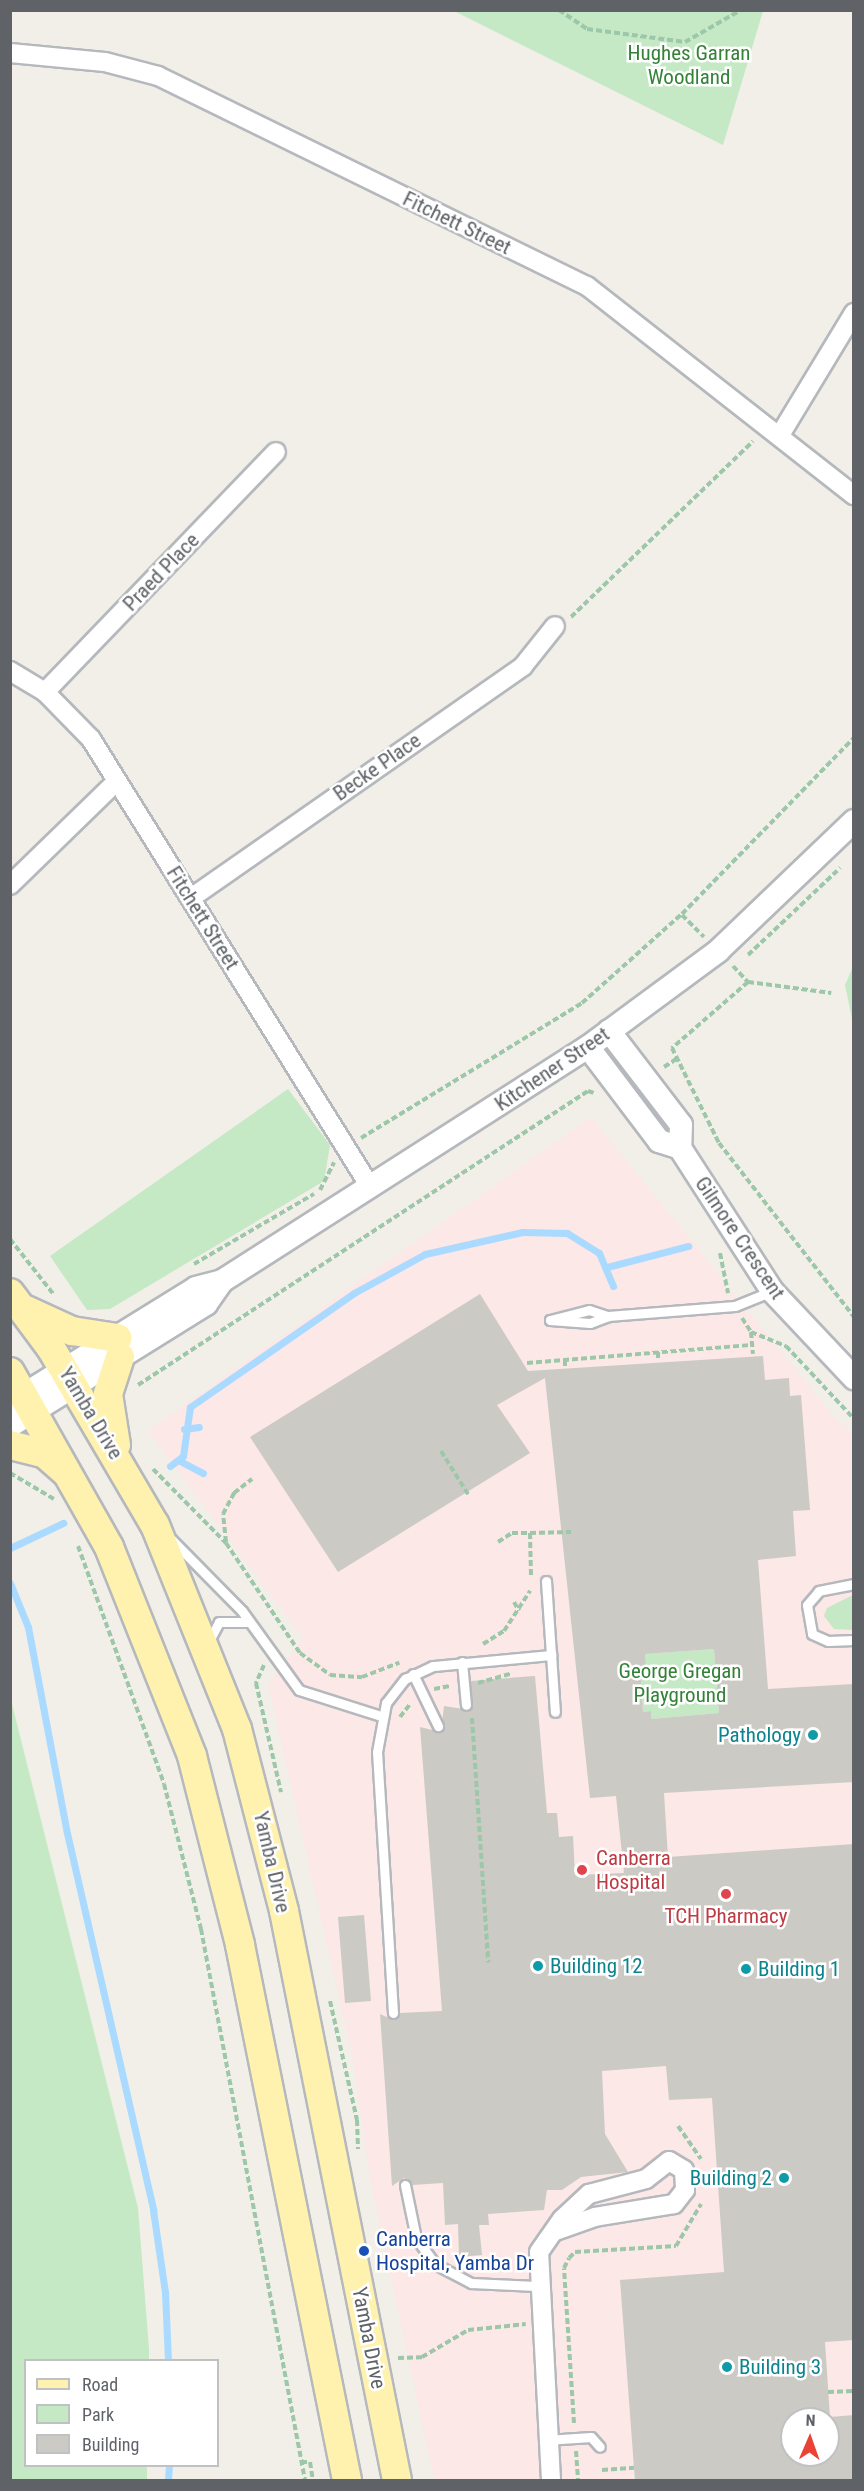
<!DOCTYPE html>
<style>
body{margin:0}
#map{position:relative;width:864px;height:2491px;overflow:hidden;background:#f1efe8;font-family:"Roboto Condensed",sans-serif}
div>[style]{position:absolute}
[style*='--x']{left:calc(var(--x)*1px);top:calc(var(--y)*1px);width:calc(var(--w)*1px);rotate:calc(var(--a)*1deg)}
.medical>*{inset:0;background:#fce8e6}
.green>*{inset:0;background:#c5e8c5}
.stream>*{height:7px;margin:-3.5px;padding:0 3.5px;transform-origin:3.5px;border-radius:3.5px;background:#aadaff}
.building>*{inset:0;background:#cccac5}
.path>*{height:4px;margin-top:-2px;transform-origin:0;background:repeating-linear-gradient(90deg,#9cc7a9 0 6px,transparent 0 9px)}
.roads{filter:drop-shadow(2px 0 #b5b8bc) drop-shadow(-2px 0 #b5b8bc) drop-shadow(0 2px #b5b8bc) drop-shadow(0 -2px #b5b8bc)}
.service>*{height:9px;margin:-4.5px;padding:0 4.5px;transform-origin:4.5px;border-radius:4.5px;background:#fff}
.minor>*{height:18px;margin:-9px;padding:0 9px;transform-origin:9px;border-radius:9px;background:#fff}
.tertiary>*{height:22px;margin:-11px;padding:0 11px;transform-origin:11px;border-radius:11px;background:#fff}
.primary>*{height:28px;margin:-14px;padding:0 14px;transform-origin:14px;border-radius:14px;background:#fff2af}
.dots>*{width:16px;height:16px;translate:-50% -50%;box-sizing:border-box;border:3px solid #fff;border-radius:50%}
span{translate:-50% -50%;white-space:nowrap;text-align:center;line-height:1.15;-webkit-text-stroke:5px #fff;paint-order:stroke}
.park-label{font-size:21px;color:#348238}
.street-label{font-size:21px;color:#5f6368}
.culture-label{font-size:21px;color:#0d838f}
.right{translate:-100% -50%;text-align:right}
.left{translate:0 -50%;text-align:left}
.health-label{font-size:21px;color:#be3a42}
.transit-label{font-size:21px;color:#164399}
.frame{position:absolute;inset:0;border:12px solid #5f6368;pointer-events:none}
.legend{position:absolute;left:24px;top:2359px;width:195px;height:108px;box-sizing:border-box;background:#fff;border:2px solid #bfc1c3;margin:0;padding:8px 10px;list-style:none;font-size:18px;color:#5f6368}
.legend li{display:flex;align-items:center;gap:12px;height:30px}
.legend b{width:30px;border:2px solid #bfc1c3}
.north{position:absolute;left:780px;top:2407px;width:60px;height:60px;box-sizing:border-box;background:#fff;border:2px solid #bfc1c3;border-radius:50%;rotate:2deg;font-size:16px;font-weight:700;line-height:24px;text-align:center;color:#5f6368}
.north::after{content:'';display:block;margin:auto;width:21px;height:27px;background:#ea4335;clip-path:polygon(50% 0,100% 100%,50% 72%,0 100%)}
</style>
<div id="map">
<div class="medical">
<div style="clip-path:polygon(evenodd,591px 1117px,835px 1418px,853px 1433px,853px 2480px,434px 2480px,370px 2177px,352px 2055px,268px 1685px,303px 1638px,148px 1431px,591px 1117px,792px 2419px,828px 2419px,828px 2455px,792px 2455px,792px 2419px)"></div>
</div>
<div class="green">
<div style="clip-path:polygon(454px 11px,763px 10px,763px 11px,723px 145px)"></div>
<div style="clip-path:polygon(853px 967px,853px 1023px,845px 985px)"></div>
<div style="clip-path:polygon(288px 1089px,330px 1145px,324px 1181px,110px 1309px,87px 1310px,50px 1256px)"></div>
<div style="clip-path:polygon(853px 1595px,853px 1630px,834px 1629px,824px 1616px,827px 1608px)"></div>
<div style="clip-path:polygon(714px 1649px,719px 1713px,651px 1719px,650px 1711px,643px 1712px,640px 1667px,646px 1666px,645px 1654px)"></div>
<div style="clip-path:polygon(10px 1696px,138px 2208px,149px 2349px,149px 2360px,26px 2360px,26px 2466px,147px 2466px,147px 2480px,11px 2480px)"></div>
</div>
<div class="stream">
<div style="--x:607;--y:1267;--w:84;--a:-14.5"></div>
<div style="--x:184;--y:1429;--w:15;--a:-8"></div>
<div style="--x:180;--y:1461;--w:26;--a:28"></div>
<div style="--x:170;--y:1466;--w:16;--a:-38"></div>
<div style="--x:183;--y:1456;--w:49;--a:-81.9"></div>
<div style="--x:190;--y:1407;--w:200;--a:-34.8"></div>
<div style="--x:354;--y:1293;--w:81;--a:-28.8"></div>
<div style="--x:425;--y:1254;--w:100;--a:-12.7"></div>
<div style="--x:523;--y:1232;--w:44;--a:1.3"></div>
<div style="--x:567;--y:1233;--w:38;--a:32"></div>
<div style="--x:599;--y:1253;--w:36;--a:67"></div>
<div style="--x:10;--y:1548;--w:59;--a:-25.3"></div>
<div style="--x:10;--y:1583;--w:48;--a:67.8"></div>
<div style="--x:28;--y:1627;--w:210;--a:79.3"></div>
<div style="--x:67;--y:1833;--w:387;--a:77.1"></div>
<div style="--x:153;--y:2210;--w:83;--a:81.7"></div>
<div style="--x:165;--y:2292;--w:68;--a:87.5"></div>
<div style="--x:168;--y:2480;--w:14;--a:-86"></div>
</div>
<div class="building">
<div style="clip-path:polygon(evenodd,480px 1294px,528px 1371px,763px 1356px,765px 1380px,789px 1378px,790px 1396px,801px 1395px,810px 1510px,793px 1511px,796px 1556px,758px 1560px,768px 1689px,854px 1684px,854px 1782px,664px 1793px,668px 1857px,854px 1844px,854px 2340px,825px 2342px,830px 2417px,854px 2415px,854px 2481px,635px 2481px,620px 2280px,724px 2272px,712px 2098px,669px 2100px,666px 2066px,602px 2071px,605px 2134px,628px 2172px,581px 2177px,562px 2190px,547px 2190px,544px 2210px,488px 2214px,489px 2225px,479px 2225px,482px 2255px,459px 2257px,458px 2224px,445px 2225px,443px 2183px,412px 2185px,404px 2178px,392px 2186px,380px 2014px,393px 2020px,400px 2013px,442px 2011px,420px 1727px,441px 1732px,444px 1706px,470px 1710px,471px 1681px,535px 1676px,547px 1813px,557px 1813px,559px 1837px,573px 1836px,575px 1875px,624px 1873px,616px 1796px,590px 1798px,545px 1378px,497px 1405px,530px 1453px,338px 1572px,250px 1437px,480px 1294px,714px 1649px,719px 1713px,651px 1719px,651px 1711px,643px 1712px,640px 1667px,646px 1666px,645px 1654px,714px 1649px,480px 1294px,792px 2419px,828px 2419px,828px 2455px,792px 2455px,792px 2419px)"></div>
<div style="clip-path:polygon(364px 1915px,371px 2001px,345px 2003px,338px 1917px)"></div>
</div>
<div class="path">
<div style="--x:559;--y:10;--w:34;--a:34"></div>
<div style="--x:587;--y:29;--w:99;--a:7.6"></div>
<div style="--x:685;--y:42;--w:64;--a:-29.7"></div>
<div style="--x:571;--y:617;--w:253;--a:-44"></div>
<div style="--x:682;--y:915;--w:31;--a:45"></div>
<div style="--x:748;--y:955;--w:127;--a:-43.4"></div>
<div style="--x:733;--y:966;--w:22;--a:47"></div>
<div style="--x:748;--y:982;--w:101;--a:139"></div>
<div style="--x:672;--y:1048;--w:106;--a:63.7"></div>
<div style="--x:719;--y:1143;--w:220;--a:52.2"></div>
<div style="--x:748;--y:982;--w:84;--a:7.5"></div>
<div style="--x:664;--y:1067;--w:17;--a:-33"></div>
<div style="--x:361;--y:1138;--w:259;--a:-31.4"></div>
<div style="--x:582;--y:1003;--w:134;--a:-41.7"></div>
<div style="--x:682;--y:914;--w:246;--a:-45.7"></div>
<div style="--x:320;--y:1190;--w:31;--a:-63"></div>
<div style="--x:10;--y:1239;--w:71;--a:51.8"></div>
<div style="--x:720;--y:1253;--w:41;--a:78.7"></div>
<div style="--x:194;--y:1264;--w:139;--a:-30.3"></div>
<div style="--x:742;--y:1318;--w:17;--a:57"></div>
<div style="--x:751;--y:1332;--w:38;--a:22"></div>
<div style="--x:786;--y:1346;--w:100;--a:47"></div>
<div style="--x:751;--y:1332;--w:22;--a:85"></div>
<div style="--x:658;--y:1352;--w:9;--a:90"></div>
<div style="--x:565;--y:1360;--w:7;--a:90"></div>
<div style="--x:527;--y:1363;--w:226;--a:-4.6"></div>
<div style="--x:138;--y:1385;--w:538;--a:-33.16"></div>
<div style="--x:588;--y:1091;--w:6;--a:18"></div>
<div style="--x:441;--y:1451;--w:51;--a:57.9"></div>
<div style="--x:153;--y:1469;--w:104;--a:45.4"></div>
<div style="--x:226;--y:1543;--w:133;--a:56.1"></div>
<div style="--x:300;--y:1653;--w:37;--a:36"></div>
<div style="--x:330;--y:1675;--w:32;--a:4"></div>
<div style="--x:362;--y:1677;--w:40;--a:-21"></div>
<div style="--x:10;--y:1473;--w:51;--a:30.6"></div>
<div style="--x:226;--y:1542;--w:28;--a:-96"></div>
<div style="--x:223;--y:1514;--w:24;--a:-62"></div>
<div style="--x:234;--y:1493;--w:23;--a:-38"></div>
<div style="--x:498;--y:1542;--w:17;--a:-33"></div>
<div style="--x:512;--y:1533;--w:18;--a:0"></div>
<div style="--x:78;--y:1546;--w:253;--a:70.1"></div>
<div style="--x:164;--y:1784;--w:150;--a:75.7"></div>
<div style="--x:201;--y:1929;--w:561;--a:79.31"></div>
<div style="--x:531;--y:1575;--w:42;--a:-91.4"></div>
<div style="--x:530;--y:1533;--w:41;--a:-1.4"></div>
<div style="--x:514;--y:1602;--w:10;--a:61"></div>
<div style="--x:483;--y:1644;--w:25;--a:-32"></div>
<div style="--x:504;--y:1631;--w:48;--a:-57"></div>
<div style="--x:264;--y:1665;--w:20;--a:114"></div>
<div style="--x:256;--y:1683;--w:112;--a:77.1"></div>
<div style="--x:478;--y:1683;--w:35;--a:-16"></div>
<div style="--x:434;--y:1689;--w:16;--a:-11"></div>
<div style="--x:400;--y:1717;--w:16;--a:-52"></div>
<div style="--x:472;--y:1718;--w:245;--a:86.2"></div>
<div style="--x:330;--y:2001;--w:122;--a:77.2"></div>
<div style="--x:357;--y:2120;--w:29;--a:88"></div>
<div style="--x:678;--y:2126;--w:40;--a:55.1"></div>
<div style="--x:398;--y:2358;--w:24;--a:-2"></div>
<div style="--x:422;--y:2357;--w:53;--a:-30.4"></div>
<div style="--x:468;--y:2330;--w:58;--a:-5.9"></div>
<div style="--x:828;--y:2392;--w:26;--a:-2"></div>
<div style="--x:574;--y:2423;--w:155;--a:-93.7"></div>
<div style="--x:564;--y:2268;--w:11;--a:-63"></div>
<div style="--x:569;--y:2258;--w:8;--a:-45"></div>
<div style="--x:575;--y:2252;--w:101;--a:-3.4"></div>
<div style="--x:676;--y:2246;--w:49;--a:-59.2"></div>
<div style="--x:576;--y:2451;--w:29;--a:86"></div>
<div style="--x:301;--y:2462;--w:9;--a:0"></div>
<div style="--x:310;--y:2462;--w:18;--a:81"></div>
<div style="--x:602;--y:2470;--w:32;--a:-4"></div>
</div>
<div class="roads">
<div class="service">
<div style="--x:550;--y:1320;--w:40;--a:4.3"></div>
<div style="--x:590;--y:1323;--w:19;--a:-21"></div>
<div style="--x:608;--y:1316;--w:127;--a:-4.5"></div>
<div style="--x:735;--y:1306;--w:40;--a:-22"></div>
<div style="--x:550;--y:1320;--w:40;--a:-14.4"></div>
<div style="--x:589;--y:1310;--w:20;--a:18"></div>
<div style="--x:171;--y:1539;--w:101;--a:45.4"></div>
<div style="--x:242;--y:1611;--w:97;--a:54.2"></div>
<div style="--x:299;--y:1690;--w:86;--a:17.6"></div>
<div style="--x:546;--y:1581;--w:131;--a:86.1"></div>
<div style="--x:854;--y:1584;--w:36;--a:169"></div>
<div style="--x:819;--y:1591;--w:18;--a:131"></div>
<div style="--x:807;--y:1605;--w:29;--a:80"></div>
<div style="--x:812;--y:1634;--w:17;--a:24"></div>
<div style="--x:828;--y:1641;--w:26;--a:-2"></div>
<div style="--x:210;--y:1639;--w:19;--a:-62"></div>
<div style="--x:219;--y:1622;--w:27;--a:0"></div>
<div style="--x:462;--y:1662;--w:43;--a:84.7"></div>
<div style="--x:413;--y:1674;--w:58;--a:64.3"></div>
<div style="--x:393;--y:2013;--w:261;--a:-93.5"></div>
<div style="--x:377;--y:1752;--w:50;--a:-79.6"></div>
<div style="--x:386;--y:1703;--w:31;--a:-52"></div>
<div style="--x:405;--y:1679;--w:31;--a:-25"></div>
<div style="--x:433;--y:1666;--w:119;--a:-5.3"></div>
<div style="--x:405;--y:2185;--w:54;--a:78.3"></div>
<div style="--x:416;--y:2238;--w:32;--a:54"></div>
<div style="--x:435;--y:2264;--w:41;--a:27.8"></div>
<div style="--x:471;--y:2283;--w:65;--a:2.6"></div>
<div style="--x:546;--y:2440;--w:45;--a:-3.8"></div>
<div style="--x:591;--y:2437;--w:13;--a:48"></div>
</div>
<div class="minor">
<div style="--x:10;--y:53;--w:95;--a:5.4"></div>
<div style="--x:105;--y:62;--w:55;--a:14.8"></div>
<div style="--x:158;--y:76;--w:478;--a:26.1"></div>
<div style="--x:587;--y:286;--w:339;--a:38.1"></div>
<div style="--x:780;--y:435;--w:143;--a:-58.8"></div>
<div style="--x:10;--y:671;--w:41;--a:31"></div>
<div style="--x:45;--y:692;--w:66;--a:45.6"></div>
<div style="--x:91;--y:739;--w:529;--a:58.05"></div>
<div style="--x:45;--y:692;--w:333;--a:-46.1"></div>
<div style="--x:10;--y:885;--w:149;--a:-44.2"></div>
<div style="--x:191;--y:898;--w:405;--a:-34.9"></div>
<div style="--x:523;--y:666;--w:51;--a:-51.3"></div>
<div style="--x:551;--y:2480;--w:228;--a:-93"></div>
<div style="--x:539;--y:2252;--w:40;--a:-55.1"></div>
<div style="--x:562;--y:2219;--w:37;--a:-43"></div>
<div style="--x:589;--y:2194;--w:59;--a:-14.7"></div>
<div style="--x:646;--y:2179;--w:29;--a:-38"></div>
<div style="--x:669;--y:2161;--w:17;--a:31"></div>
<div style="--x:684;--y:2170;--w:20;--a:87"></div>
<div style="--x:685;--y:2190;--w:18;--a:128"></div>
<div style="--x:674;--y:2204;--w:80;--a:170.7"></div>
<div style="--x:595;--y:2217;--w:42;--a:160.7"></div>
</div>
<div class="tertiary">
<div style="--x:609;--y:1031;--w:118;--a:52.5"></div>
<div style="--x:681;--y:1125;--w:23;--a:92"></div>
<div style="--x:680;--y:1148;--w:170;--a:57.2"></div>
<div style="--x:772;--y:1291;--w:120;--a:46.7"></div>
<div style="--x:588;--y:1047;--w:118;--a:52.9"></div>
<div style="--x:659;--y:1141;--w:22;--a:18"></div>
<div style="--x:10;--y:1403;--w:219;--a:-31.7"></div>
<div style="--x:196;--y:1288;--w:27;--a:-15"></div>
<div style="--x:222;--y:1281;--w:434;--a:-32.6"></div>
<div style="--x:588;--y:1047;--w:162;--a:-36.4"></div>
<div style="--x:718;--y:951;--w:188;--a:-43.7"></div>
<div style="--x:10;--y:1426;--w:231;--a:-31.9"></div>
<div style="--x:206;--y:1304;--w:28;--a:-55"></div>
</div>
<div class="primary">
<div style="--x:10;--y:1293;--w:69;--a:53.3"></div>
<div style="--x:51;--y:1348;--w:205;--a:59.6"></div>
<div style="--x:155;--y:1525;--w:220;--a:68.1"></div>
<div style="--x:237;--y:1729;--w:188;--a:75.5"></div>
<div style="--x:284;--y:1911;--w:580;--a:78.77"></div>
<div style="--x:26;--y:1310;--w:51;--a:24.5"></div>
<div style="--x:72;--y:1331;--w:46;--a:8.8"></div>
<div style="--x:10;--y:1372;--w:201;--a:60.5"></div>
<div style="--x:109;--y:1547;--w:225;--a:68.3"></div>
<div style="--x:192;--y:1756;--w:195;--a:75.7"></div>
<div style="--x:240;--y:1945;--w:546;--a:78.69"></div>
<div style="--x:10;--y:1445;--w:36;--a:14"></div>
<div style="--x:45;--y:1454;--w:28;--a:41"></div>
<div style="--x:116;--y:1445;--w:52;--a:-98.9"></div>
<div style="--x:108;--y:1394;--w:39;--a:-72"></div>
</div>
</div>
<div class="dots">
<div style="left:813px;top:1735px;background:#0f9aa8"></div>
<div style="left:582px;top:1870px;background:#e0444e"></div>
<div style="left:726px;top:1894px;background:#e0444e"></div>
<div style="left:538px;top:1966px;background:#0f9aa8"></div>
<div style="left:746px;top:1969px;background:#0f9aa8"></div>
<div style="left:784px;top:2178px;background:#0f9aa8"></div>
<div style="left:364px;top:2251px;background:#1a4fb4"></div>
<div style="left:727px;top:2367px;background:#0f9aa8"></div>
</div>
<div class="park-label">
<span style="left:689px;top:65px">Hughes Garran<br>Woodland</span>
<span style="left:680px;top:1683px">George Gregan<br>Playground</span>
</div>
<div class="street-label">
<span style="left:457px;top:223px;rotate:26deg">Fitchett Street</span>
<span style="left:161px;top:572px;rotate:-46deg">Praed Place</span>
<span style="left:377px;top:767px;rotate:-35deg">Becke Place</span>
<span style="left:203px;top:918px;rotate:58deg">Fitchett Street</span>
<span style="left:552px;top:1069px;rotate:-34deg">Kitchener Street</span>
<span style="left:740px;top:1238px;rotate:56deg">Gilmore Crescent</span>
<span style="left:91px;top:1413px;rotate:59deg">Yamba Drive</span>
<span style="left:272px;top:1862px;rotate:77deg">Yamba Drive</span>
<span style="left:369px;top:2338px;rotate:79deg">Yamba Drive</span>
</div>
<div class="culture-label">
<span class="right" style="left:801px;top:1735px">Pathology</span>
<span class="left" style="left:550px;top:1966px">Building 12</span>
<span class="left" style="left:758px;top:1969px">Building 1</span>
<span class="right" style="left:772px;top:2178px">Building 2</span>
<span class="left" style="left:739px;top:2367px">Building 3</span>
</div>
<div class="health-label">
<span class="left" style="left:596px;top:1870px">Canberra<br>Hospital</span>
<span style="left:726px;top:1916px">TCH Pharmacy</span>
</div>
<div class="transit-label">
<span class="left" style="left:376px;top:2251px">Canberra<br>Hospital, Yamba Dr</span>
</div>
<div class="frame"></div>
<ul class="legend">
<li><b style="height:8px;background:#fff2af"></b>Road</li>
<li><b style="height:16px;background:#c5e8c5"></b>Park</li>
<li><b style="height:16px;background:#cccac5"></b>Building</li>
</ul>
<div class="north">N</div>
</div>
